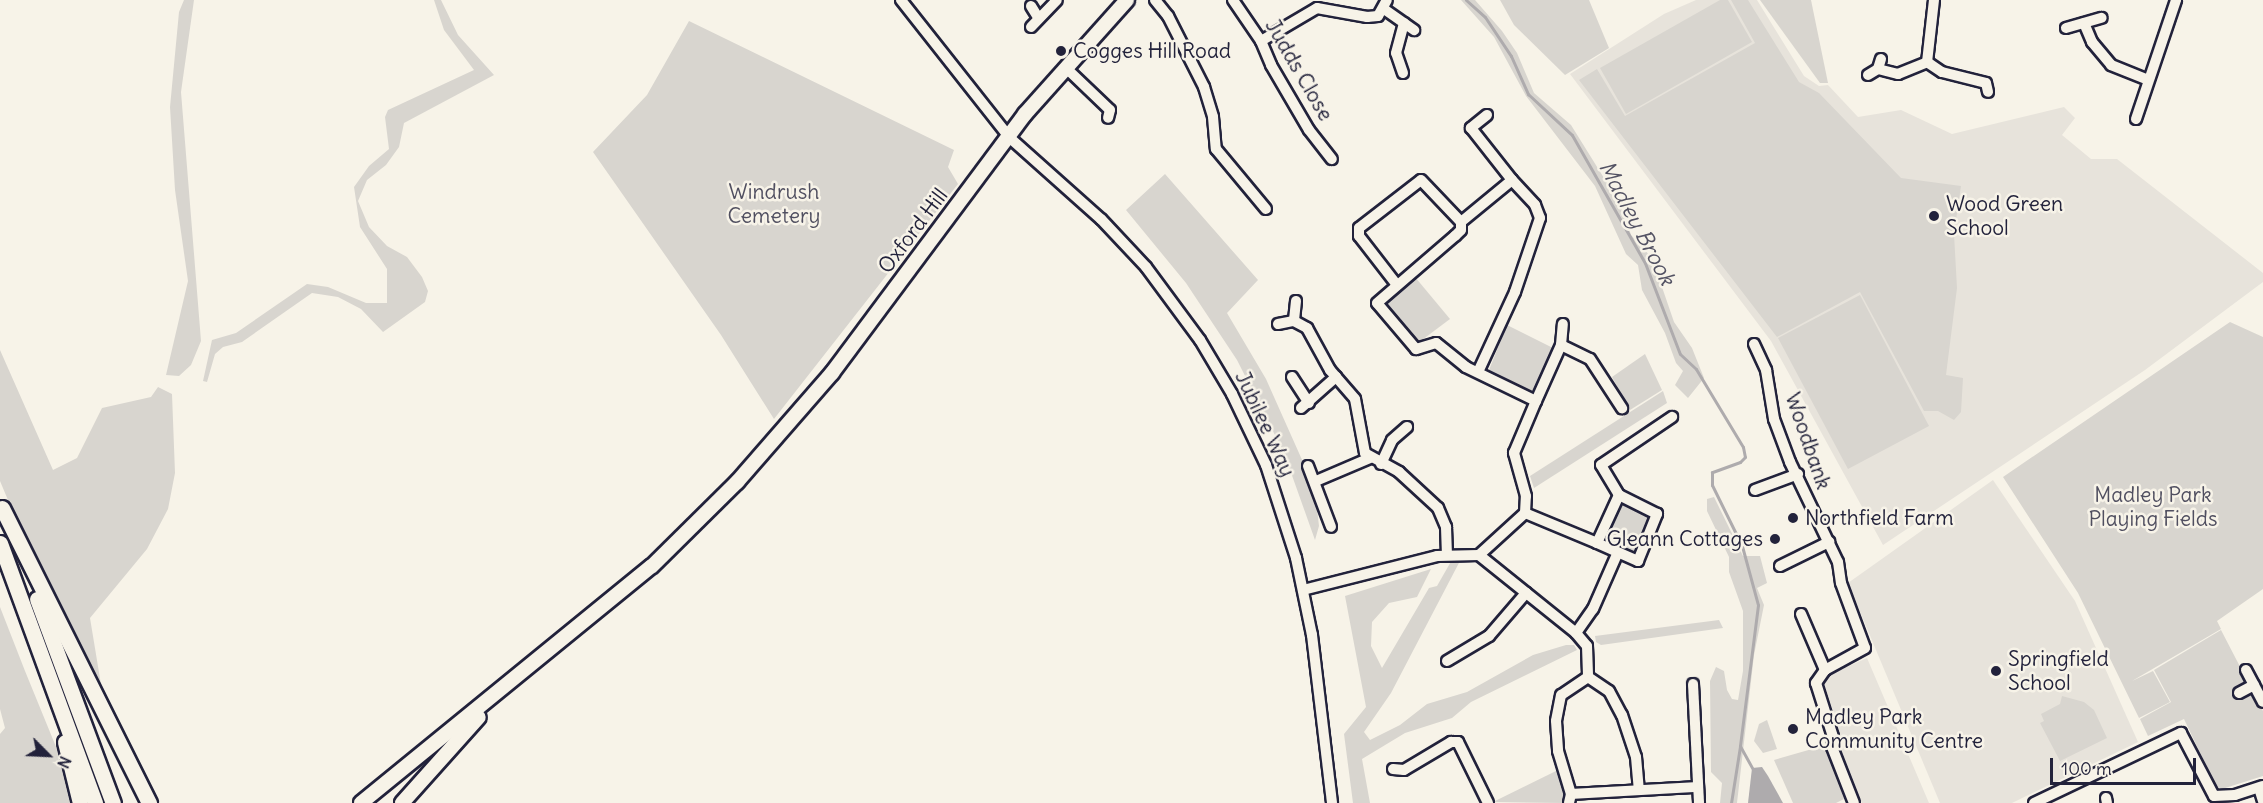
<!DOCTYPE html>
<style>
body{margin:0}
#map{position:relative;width:2263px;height:803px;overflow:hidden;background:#f7f3e8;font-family:Delius,sans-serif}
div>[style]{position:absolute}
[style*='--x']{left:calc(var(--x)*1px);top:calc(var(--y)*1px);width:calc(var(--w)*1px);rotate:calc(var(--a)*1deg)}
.built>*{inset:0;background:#e7e3db}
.green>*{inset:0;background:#d8d5cf}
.water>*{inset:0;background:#aeabad}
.stream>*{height:3px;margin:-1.5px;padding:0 1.5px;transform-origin:1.5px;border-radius:1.5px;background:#aeabad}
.roads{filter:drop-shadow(2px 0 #22223b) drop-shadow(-2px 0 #22223b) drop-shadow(0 2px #22223b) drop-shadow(0 -2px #22223b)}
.minor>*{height:10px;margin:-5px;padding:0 5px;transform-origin:5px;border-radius:5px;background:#f7f3e8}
.major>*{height:14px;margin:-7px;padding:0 7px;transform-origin:7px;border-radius:7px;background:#f7f3e8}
.highway>*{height:15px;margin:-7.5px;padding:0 7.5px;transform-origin:7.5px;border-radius:7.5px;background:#f7f3e8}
.dots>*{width:16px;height:16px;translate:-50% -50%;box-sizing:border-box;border:3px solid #f7f3e8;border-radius:50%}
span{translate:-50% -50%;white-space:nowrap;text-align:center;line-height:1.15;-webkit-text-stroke:5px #f7f3e8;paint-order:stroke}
.poi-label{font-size:21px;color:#22223b}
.left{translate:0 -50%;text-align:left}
.right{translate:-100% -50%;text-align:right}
.street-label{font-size:21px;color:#22223b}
.park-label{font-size:21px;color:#504f60}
.water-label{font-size:22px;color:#535263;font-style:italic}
.north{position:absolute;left:18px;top:725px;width:60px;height:60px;-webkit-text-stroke:4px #f7f3e8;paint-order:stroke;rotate:114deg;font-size:16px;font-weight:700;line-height:24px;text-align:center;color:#22223b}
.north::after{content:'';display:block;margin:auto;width:21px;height:27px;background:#22223b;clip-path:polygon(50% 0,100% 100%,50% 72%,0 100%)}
.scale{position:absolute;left:2050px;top:758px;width:146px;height:27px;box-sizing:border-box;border:3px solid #22223b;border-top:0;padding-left:8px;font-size:18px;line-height:21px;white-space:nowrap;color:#22223b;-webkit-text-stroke:4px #f7f3e8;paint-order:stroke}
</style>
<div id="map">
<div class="built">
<div style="clip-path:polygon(1696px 0,1757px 0,1804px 76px,1819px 86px,1828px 85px,1858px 117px,1901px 110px,1952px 134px,2064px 107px,2075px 118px,2062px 135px,2091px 159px,2117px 159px,2263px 273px,2263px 282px,2145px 370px,1883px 545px,1771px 341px,1570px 74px,1664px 14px)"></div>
<div style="clip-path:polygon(1993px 480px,2075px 601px,2138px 742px,2012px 803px,1940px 803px,1848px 583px)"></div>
<div style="clip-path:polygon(1867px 658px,1929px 803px,1862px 803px,1835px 741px,1836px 720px,1822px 678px)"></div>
</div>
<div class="green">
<div style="clip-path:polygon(184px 0,194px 0,181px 92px,201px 341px,191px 365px,179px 376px,166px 375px,188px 281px,175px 190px,170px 107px,179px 12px)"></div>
<div style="clip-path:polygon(434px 0,441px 0,458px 35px,494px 75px,404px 123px,399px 147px,386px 165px,367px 180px,358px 201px,369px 227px,387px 246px,407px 257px,422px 277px,428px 291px,425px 302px,383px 332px,361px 309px,338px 297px,312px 293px,242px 342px,223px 347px,215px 354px,207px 382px,203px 381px,212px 340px,236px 333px,307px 284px,328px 287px,366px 303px,387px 303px,387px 269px,360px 227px,354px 187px,369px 166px,389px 149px,385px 117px,388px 110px,474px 70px,444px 30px)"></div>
<div style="clip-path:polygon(1461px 0,1475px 0,1502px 31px,1517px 53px,1534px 93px,1571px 125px,1622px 207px,1631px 235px,1652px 258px,1674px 322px,1692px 348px,1704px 378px,1688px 398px,1675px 385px,1683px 371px,1676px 363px,1665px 333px,1642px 290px,1638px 265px,1626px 254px,1595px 186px,1526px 96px,1494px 37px)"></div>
<div style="clip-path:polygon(1500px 0,1589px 0,1609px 48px,1565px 75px,1514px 25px)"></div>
<div style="clip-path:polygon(1720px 0,1728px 0,1752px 42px,1626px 114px,1600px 68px)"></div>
<div style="clip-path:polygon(1731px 0,1748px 0,1799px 82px,1819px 93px,1901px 178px,1961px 186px,1954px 234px,1957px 288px,1946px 375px,1963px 378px,1961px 412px,1954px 420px,1938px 411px,1924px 411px,1860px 292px,1777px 337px,1579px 80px,1597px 69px,1625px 116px,1755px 43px)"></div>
<div style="clip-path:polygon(1760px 0,1811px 0,1828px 83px,1820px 83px)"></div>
<div style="clip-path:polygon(689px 21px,954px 150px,948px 167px,958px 184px,774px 419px,721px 335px,593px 152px,647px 95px)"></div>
<div style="clip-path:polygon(1165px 174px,1258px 280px,1227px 313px,1266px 379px,1303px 462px,1316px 500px,1319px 526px,1315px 540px,1284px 453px,1237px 360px,1186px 283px,1126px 210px)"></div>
<div style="clip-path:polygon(1415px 277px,1450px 319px,1418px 343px,1385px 304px)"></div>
<div style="clip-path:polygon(1860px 295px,1929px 426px,1848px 469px,1778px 338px)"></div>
<div style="clip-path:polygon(2230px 322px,2263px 337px,2263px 589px,2217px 621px,2221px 629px,2132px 681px,2153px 671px,2170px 702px,2139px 718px,2078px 593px,2003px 477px)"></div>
<div style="clip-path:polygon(1507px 325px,1555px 349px,1535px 389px,1529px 391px,1489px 370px)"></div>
<div style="clip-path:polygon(0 350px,53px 470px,77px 458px,102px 408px,151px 397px,158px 387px,172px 394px,175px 473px,168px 509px,147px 549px,90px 618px,111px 745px,0 481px)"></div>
<div style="clip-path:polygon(1645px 354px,1662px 390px,1630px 410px,1612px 377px)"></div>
<div style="clip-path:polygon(1663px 391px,1667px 403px,1534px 488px,1530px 476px)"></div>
<div style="clip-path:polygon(1714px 497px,1743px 556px,1760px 556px,1767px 583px,1757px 588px,1764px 605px,1754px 655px,1737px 803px,1720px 803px,1722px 783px,1711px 772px,1710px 681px,1716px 667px,1724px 671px,1727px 690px,1732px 699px,1738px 700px,1743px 671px,1743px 611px,1729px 572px,1729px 557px,1707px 511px,1707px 499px)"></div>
<div style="clip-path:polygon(1621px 501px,1653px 515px,1637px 551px,1632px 553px,1603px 542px)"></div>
<div style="clip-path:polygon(1453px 558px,1461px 559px,1391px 693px,1364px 732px,1370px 740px,1400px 725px,1427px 704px,1467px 692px,1533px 655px,1566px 645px,1574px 645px,1577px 650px,1471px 702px,1452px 718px,1405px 733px,1362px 759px,1370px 803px,1353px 803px,1344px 734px,1366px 707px,1345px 596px,1431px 569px,1417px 597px,1389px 603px,1372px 622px,1371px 646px,1382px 668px,1429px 588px,1437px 586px)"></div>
<div style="clip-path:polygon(0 607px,25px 671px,79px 803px,0 803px,0 734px,5px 728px,0 709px)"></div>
<div style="clip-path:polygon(1719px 620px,1723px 628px,1601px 645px,1596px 642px,1595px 636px)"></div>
<div style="clip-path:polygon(2221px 630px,2263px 711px,2263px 776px,2222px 789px,2216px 786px,2184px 719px,2148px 736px,2140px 719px,2171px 702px,2154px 670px)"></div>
<div style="clip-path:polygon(2062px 696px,2084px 702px,2094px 710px,2107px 738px,2060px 761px,2040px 723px,2044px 721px,2041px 714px,2060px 704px)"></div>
<div style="clip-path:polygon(1767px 720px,1777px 749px,1763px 753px,1754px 741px,1759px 724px)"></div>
<div style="clip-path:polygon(1826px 745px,1844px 799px,1836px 803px,1793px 803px,1774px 760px)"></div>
<div style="clip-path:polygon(1558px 770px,1566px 793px,1565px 803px,1493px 802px)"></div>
</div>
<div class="water">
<div style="clip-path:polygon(1762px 767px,1768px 776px,1783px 803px,1748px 803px,1752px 768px)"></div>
</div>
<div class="stream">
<div style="--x:1466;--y:0;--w:25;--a:42"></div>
<div style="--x:1485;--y:17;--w:47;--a:56.3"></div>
<div style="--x:1511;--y:56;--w:42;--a:65.9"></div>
<div style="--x:1528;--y:94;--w:60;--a:43"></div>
<div style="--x:1572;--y:135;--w:147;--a:60.3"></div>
<div style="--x:1645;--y:263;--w:97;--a:69"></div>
<div style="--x:1680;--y:354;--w:22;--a:43"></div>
<div style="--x:1696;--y:369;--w:91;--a:58.9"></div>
<div style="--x:1743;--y:447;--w:10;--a:79"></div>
<div style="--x:1745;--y:457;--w:7;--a:135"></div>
<div style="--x:1740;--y:462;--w:30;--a:160"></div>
<div style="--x:1712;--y:472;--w:13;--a:90"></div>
<div style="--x:1712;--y:485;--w:68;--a:63.8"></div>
<div style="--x:1742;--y:546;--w:61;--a:74.8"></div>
<div style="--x:1758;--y:605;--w:142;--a:97.3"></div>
<div style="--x:1740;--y:746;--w:25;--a:61"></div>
<div style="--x:1731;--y:803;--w:58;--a:-81"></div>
</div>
<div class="roads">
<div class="minor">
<div style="--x:901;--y:0;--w:176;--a:51.7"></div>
<div style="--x:1010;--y:138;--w:122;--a:41.7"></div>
<div style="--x:1101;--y:219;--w:66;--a:46.8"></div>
<div style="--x:1146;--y:267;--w:91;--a:53.5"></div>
<div style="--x:1200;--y:340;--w:63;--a:59.3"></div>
<div style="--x:1232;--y:394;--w:79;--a:64.4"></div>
<div style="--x:1266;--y:465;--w:98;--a:72.1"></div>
<div style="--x:1296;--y:558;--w:79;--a:78.3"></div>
<div style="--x:1312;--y:635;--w:169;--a:83.2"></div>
<div style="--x:1155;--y:0;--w:21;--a:51"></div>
<div style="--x:1168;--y:16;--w:80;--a:63.1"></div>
<div style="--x:1204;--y:87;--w:31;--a:73"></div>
<div style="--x:1213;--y:117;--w:32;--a:85"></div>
<div style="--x:1216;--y:149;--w:78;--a:50.2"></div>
<div style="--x:1233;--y:0;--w:50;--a:55.7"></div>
<div style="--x:1261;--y:41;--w:26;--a:67"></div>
<div style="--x:1271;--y:65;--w:75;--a:59.7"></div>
<div style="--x:1309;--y:130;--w:37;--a:52"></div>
<div style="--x:1934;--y:0;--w:62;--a:96.4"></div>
<div style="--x:1927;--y:62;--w:18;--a:34"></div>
<div style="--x:1942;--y:72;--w:45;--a:14"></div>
<div style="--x:1986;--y:83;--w:9;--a:77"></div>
<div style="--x:1031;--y:6;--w:13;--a:58"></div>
<div style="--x:1384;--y:9;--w:37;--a:35"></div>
<div style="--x:2084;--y:23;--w:21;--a:67"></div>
<div style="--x:2092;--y:42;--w:30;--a:50"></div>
<div style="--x:2111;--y:65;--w:40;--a:22"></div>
<div style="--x:1031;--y:27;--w:37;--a:-46"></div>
<div style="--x:2066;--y:28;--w:37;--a:-16"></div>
<div style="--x:1261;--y:41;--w:65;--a:-30.5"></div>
<div style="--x:1317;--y:8;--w:51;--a:10.2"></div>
<div style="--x:1367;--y:17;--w:11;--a:-5"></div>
<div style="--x:1378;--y:16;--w:18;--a:-61"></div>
<div style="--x:1881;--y:59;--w:10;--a:107"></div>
<div style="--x:1878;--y:69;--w:21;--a:14"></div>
<div style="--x:1898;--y:74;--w:31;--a:-22"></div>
<div style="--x:1065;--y:67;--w:62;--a:43.7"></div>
<div style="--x:1110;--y:110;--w:8;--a:104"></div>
<div style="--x:1403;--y:73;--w:21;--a:-109"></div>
<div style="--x:1396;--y:53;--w:31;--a:-75"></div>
<div style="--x:1868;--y:75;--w:12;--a:-31"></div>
<div style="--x:1487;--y:115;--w:21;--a:141"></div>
<div style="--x:1471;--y:128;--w:66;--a:51.7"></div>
<div style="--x:2136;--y:119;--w:126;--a:-71.4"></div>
<div style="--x:1397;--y:285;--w:62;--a:-127.8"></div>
<div style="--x:1359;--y:236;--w:8;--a:-90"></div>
<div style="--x:1359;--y:228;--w:78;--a:-37.7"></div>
<div style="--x:1421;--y:180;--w:58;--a:46.4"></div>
<div style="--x:1296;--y:301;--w:20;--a:96"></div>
<div style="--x:1294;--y:321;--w:15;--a:28"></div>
<div style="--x:1307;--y:328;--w:48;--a:61.3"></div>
<div style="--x:1330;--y:370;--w:38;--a:49"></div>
<div style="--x:1355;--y:399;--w:55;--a:79.5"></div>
<div style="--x:1365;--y:453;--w:39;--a:29"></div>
<div style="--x:1399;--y:472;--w:53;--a:42.7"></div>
<div style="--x:1438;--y:508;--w:21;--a:67"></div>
<div style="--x:1446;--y:527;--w:28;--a:88"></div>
<div style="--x:1278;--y:324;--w:16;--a:-11"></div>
<div style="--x:1754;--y:344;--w:29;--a:65"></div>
<div style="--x:1766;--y:370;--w:50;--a:80.7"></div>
<div style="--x:1774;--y:419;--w:46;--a:69.6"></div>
<div style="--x:1790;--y:462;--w:111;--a:64.4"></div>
<div style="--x:1838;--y:562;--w:21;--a:82"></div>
<div style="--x:1841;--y:583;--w:69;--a:69.7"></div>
<div style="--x:1865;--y:648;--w:46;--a:151.2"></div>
<div style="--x:1825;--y:670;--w:16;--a:125"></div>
<div style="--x:1816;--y:683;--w:57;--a:72.5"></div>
<div style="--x:1833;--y:737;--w:10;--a:96"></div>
<div style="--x:1832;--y:747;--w:60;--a:68.6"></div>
<div style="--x:1561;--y:345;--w:32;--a:26"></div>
<div style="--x:1590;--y:359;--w:59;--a:56.9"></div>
<div style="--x:1292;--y:377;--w:31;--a:57"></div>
<div style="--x:1536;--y:401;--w:61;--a:-65.9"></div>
<div style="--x:1561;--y:345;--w:21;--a:-85"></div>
<div style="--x:1301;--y:408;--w:47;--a:-41.5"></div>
<div style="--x:1381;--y:464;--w:26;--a:-65"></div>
<div style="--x:1392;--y:440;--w:20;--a:-41"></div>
<div style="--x:1308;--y:466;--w:65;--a:69.3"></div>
<div style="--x:1316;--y:481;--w:59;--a:-23.1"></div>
<div style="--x:1755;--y:490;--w:46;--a:-20.4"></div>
<div style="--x:1525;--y:513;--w:78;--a:22.6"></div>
<div style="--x:1597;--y:543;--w:53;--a:-65.4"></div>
<div style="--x:1619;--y:495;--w:35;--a:-121"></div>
<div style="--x:1601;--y:465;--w:86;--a:-34.1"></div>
<div style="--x:1597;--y:543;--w:45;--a:23.7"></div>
<div style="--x:1638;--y:561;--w:51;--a:-68"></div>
<div style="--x:1657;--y:514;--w:42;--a:-153.4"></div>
<div style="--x:1479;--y:555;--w:124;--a:38.8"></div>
<div style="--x:1576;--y:633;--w:17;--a:50"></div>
<div style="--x:1587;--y:646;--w:31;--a:88"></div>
<div style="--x:1588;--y:677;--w:32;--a:146"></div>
<div style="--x:1561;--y:695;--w:26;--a:101"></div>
<div style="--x:1556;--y:721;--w:30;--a:86"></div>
<div style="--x:1558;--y:751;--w:45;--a:73.2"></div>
<div style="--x:1571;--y:794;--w:9;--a:103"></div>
<div style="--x:1780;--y:566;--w:55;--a:-26.1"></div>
<div style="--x:1303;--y:590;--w:138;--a:-14.2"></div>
<div style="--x:1437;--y:556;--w:42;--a:-1.4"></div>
<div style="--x:1479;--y:555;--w:62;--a:-42.4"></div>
<div style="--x:1525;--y:513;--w:17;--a:-87"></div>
<div style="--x:1526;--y:496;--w:45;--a:-105.6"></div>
<div style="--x:1514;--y:453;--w:56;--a:-67.1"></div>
<div style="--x:1536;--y:401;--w:78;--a:-154.1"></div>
<div style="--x:1466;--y:367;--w:38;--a:-141"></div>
<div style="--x:1436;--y:343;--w:21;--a:163"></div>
<div style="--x:1416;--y:349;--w:60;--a:-130.3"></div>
<div style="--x:1377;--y:303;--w:103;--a:-40.7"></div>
<div style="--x:1455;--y:236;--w:8;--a:-45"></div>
<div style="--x:1461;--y:230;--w:8;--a:-90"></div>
<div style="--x:1461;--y:222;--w:66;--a:-39.5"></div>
<div style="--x:1512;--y:180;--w:34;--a:47"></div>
<div style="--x:1535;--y:205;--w:14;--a:69"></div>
<div style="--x:1540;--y:218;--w:78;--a:108.7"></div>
<div style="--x:1515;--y:292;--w:88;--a:114.8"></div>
<div style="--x:1801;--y:614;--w:61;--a:66.8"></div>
<div style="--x:1576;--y:633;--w:29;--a:-55"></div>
<div style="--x:1593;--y:609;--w:62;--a:-66.3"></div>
<div style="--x:1447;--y:661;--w:49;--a:-30.8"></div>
<div style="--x:1489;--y:636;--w:57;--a:-49.3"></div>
<div style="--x:2246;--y:670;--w:36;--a:62"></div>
<div style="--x:1588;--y:677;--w:25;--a:34"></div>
<div style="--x:1609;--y:691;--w:27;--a:62"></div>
<div style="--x:1622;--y:715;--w:44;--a:71.6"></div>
<div style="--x:1636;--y:757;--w:32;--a:85"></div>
<div style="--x:1693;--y:684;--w:119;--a:87.1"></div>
<div style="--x:2239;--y:693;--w:17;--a:-28"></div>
<div style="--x:1393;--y:769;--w:11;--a:5"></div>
<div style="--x:1404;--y:770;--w:55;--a:-30.8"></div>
<div style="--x:1451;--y:742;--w:7;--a:0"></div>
<div style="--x:1458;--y:742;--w:68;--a:63.8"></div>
<div style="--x:2259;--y:788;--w:14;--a:73"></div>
<div style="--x:1571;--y:794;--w:127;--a:-3.2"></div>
<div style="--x:2106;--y:798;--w:5;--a:79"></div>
<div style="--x:2034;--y:803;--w:163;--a:-25.5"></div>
<div style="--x:2181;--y:733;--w:71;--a:62.4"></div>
<div style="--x:2214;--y:796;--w:21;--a:-3"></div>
<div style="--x:2235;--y:795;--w:29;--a:-18"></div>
</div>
<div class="major">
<div style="--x:361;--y:803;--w:375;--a:-39.2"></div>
<div style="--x:652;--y:566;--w:120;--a:-44.7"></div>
<div style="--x:737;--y:482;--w:145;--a:-48.9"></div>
<div style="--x:832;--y:373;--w:323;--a:-53.3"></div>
<div style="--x:1025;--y:114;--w:153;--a:-48.2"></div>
<div style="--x:402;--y:803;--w:115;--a:-48.2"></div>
</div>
<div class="highway">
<div style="--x:2;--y:508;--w:330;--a:63.5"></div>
<div style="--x:0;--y:543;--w:277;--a:69.9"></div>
<div style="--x:37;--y:599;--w:218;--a:69.6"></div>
<div style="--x:65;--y:742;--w:63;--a:76.2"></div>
</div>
</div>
<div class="dots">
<div style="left:1061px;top:51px;background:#22223b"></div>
<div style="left:1934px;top:216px;background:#22223b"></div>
<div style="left:1793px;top:518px;background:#22223b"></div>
<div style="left:1775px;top:539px;background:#22223b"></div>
<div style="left:1996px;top:671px;background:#22223b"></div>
<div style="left:1793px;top:729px;background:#22223b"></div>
</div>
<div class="poi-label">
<span class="left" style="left:1073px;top:51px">Cogges Hill Road</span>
<span class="left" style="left:1946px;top:216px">Wood Green<br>School</span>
<span class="left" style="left:1805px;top:518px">Northfield Farm</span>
<span class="right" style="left:1763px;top:539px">Gleann Cottages</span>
<span class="left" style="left:2008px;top:671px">Springfield<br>School</span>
<span class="left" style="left:1805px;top:729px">Madley Park<br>Community Centre</span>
</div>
<div class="street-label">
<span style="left:1299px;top:70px;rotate:60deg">Judds Close</span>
<span style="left:913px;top:231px;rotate:-53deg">Oxford Hill</span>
<span style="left:1265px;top:424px;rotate:65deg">Jubilee Way</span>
<span style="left:1808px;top:441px;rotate:71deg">Woodbank</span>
</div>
<div class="park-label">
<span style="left:774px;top:204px">Windrush<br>Cemetery</span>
<span style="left:2153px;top:507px">Madley Park<br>Playing Fields</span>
</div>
<div class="water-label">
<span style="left:1637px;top:223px;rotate:62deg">Madley Brook</span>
</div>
<div class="north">N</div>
<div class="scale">100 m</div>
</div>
